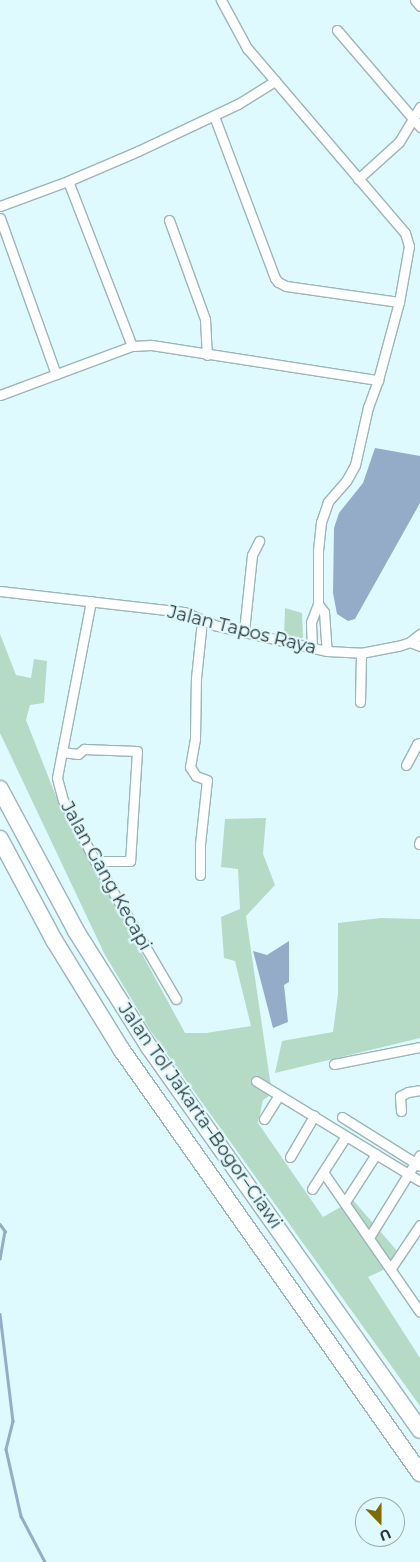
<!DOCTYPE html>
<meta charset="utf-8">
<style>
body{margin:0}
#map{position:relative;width:420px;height:1562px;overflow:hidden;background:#dffafe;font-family:Montserrat,sans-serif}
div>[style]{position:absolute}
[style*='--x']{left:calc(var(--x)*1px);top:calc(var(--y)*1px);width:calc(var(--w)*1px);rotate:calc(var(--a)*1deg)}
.green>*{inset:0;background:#b5dac6}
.water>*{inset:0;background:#94acc8}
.stream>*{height:2.5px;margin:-1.25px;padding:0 1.25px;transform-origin:1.25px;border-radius:1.25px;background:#94acc8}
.roads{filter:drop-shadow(1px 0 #9cb5b9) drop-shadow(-1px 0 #9cb5b9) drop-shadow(0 1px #9cb5b9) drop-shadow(0 -1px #9cb5b9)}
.minor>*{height:9px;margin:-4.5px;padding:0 4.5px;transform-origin:4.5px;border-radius:4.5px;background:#fff}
.motorway>*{height:16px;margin:-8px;padding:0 8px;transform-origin:8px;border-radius:8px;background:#fff}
span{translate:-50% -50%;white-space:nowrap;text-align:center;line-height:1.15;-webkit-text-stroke:4.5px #dffafe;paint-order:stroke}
.street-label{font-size:18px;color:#2b3537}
.north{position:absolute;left:355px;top:1497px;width:50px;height:50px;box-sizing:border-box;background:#dffafe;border:1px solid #97abae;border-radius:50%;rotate:158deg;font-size:14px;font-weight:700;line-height:20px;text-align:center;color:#2b3537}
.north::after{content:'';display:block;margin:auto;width:18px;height:22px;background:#806a02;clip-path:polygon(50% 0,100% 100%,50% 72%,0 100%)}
</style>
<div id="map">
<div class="green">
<div style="clip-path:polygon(285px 608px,302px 613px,303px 638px,284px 638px)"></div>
<div style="clip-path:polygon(0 634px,16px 675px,31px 678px,34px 659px,47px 661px,44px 703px,30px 705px,26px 720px,61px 809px,65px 812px,185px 1033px,206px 1033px,251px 1026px,235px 961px,224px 958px,221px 917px,240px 909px,238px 869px,221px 867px,225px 819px,266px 818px,263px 854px,275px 885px,246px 916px,272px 1094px,263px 1100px,258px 1123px,323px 1217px,353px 1200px,405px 1260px,368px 1277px,420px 1358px,420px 1406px,150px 1030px,105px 955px,0 733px)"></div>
<div style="clip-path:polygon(381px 918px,420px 919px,420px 1038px,275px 1073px,282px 1041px,333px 1032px,338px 994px,338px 923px)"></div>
</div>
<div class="water">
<div style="clip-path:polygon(375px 448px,420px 456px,420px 503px,355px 619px,348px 621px,337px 614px,333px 593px,334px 528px,339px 513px,363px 483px)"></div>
<div style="clip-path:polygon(289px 941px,289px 982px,284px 985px,288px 1022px,273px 1028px,253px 951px,267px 955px)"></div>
</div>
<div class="stream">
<div style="--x:0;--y:1224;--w:9;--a:54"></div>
<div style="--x:5;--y:1231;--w:28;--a:100"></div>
<div style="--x:0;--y:1314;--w:108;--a:83.1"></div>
<div style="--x:13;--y:1421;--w:29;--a:104"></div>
<div style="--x:6;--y:1449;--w:69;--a:77.4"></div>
<div style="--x:21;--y:1516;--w:52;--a:62.4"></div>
</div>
<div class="roads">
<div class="minor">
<div style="--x:221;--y:0;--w:55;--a:61.6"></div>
<div style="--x:247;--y:48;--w:243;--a:49.5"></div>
<div style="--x:405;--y:233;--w:14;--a:73"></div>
<div style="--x:409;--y:246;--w:57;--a:100.1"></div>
<div style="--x:399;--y:302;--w:81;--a:105.1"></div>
<div style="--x:378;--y:380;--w:29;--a:110"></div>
<div style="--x:368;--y:407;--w:59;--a:102.6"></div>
<div style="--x:355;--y:465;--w:18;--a:119"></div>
<div style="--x:346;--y:481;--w:28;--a:131"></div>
<div style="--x:328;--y:502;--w:21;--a:109"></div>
<div style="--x:321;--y:522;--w:29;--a:96"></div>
<div style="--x:318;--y:551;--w:53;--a:90"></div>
<div style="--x:318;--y:604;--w:19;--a:111"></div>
<div style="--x:311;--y:622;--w:26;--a:88"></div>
<div style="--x:415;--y:0;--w:8;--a:50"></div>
<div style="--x:337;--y:30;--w:128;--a:49.4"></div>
<div style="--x:214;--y:116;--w:173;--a:69.4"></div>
<div style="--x:275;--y:278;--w:5;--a:53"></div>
<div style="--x:278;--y:282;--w:9;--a:27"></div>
<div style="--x:286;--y:286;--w:114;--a:8.1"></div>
<div style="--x:358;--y:179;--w:55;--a:-42.1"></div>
<div style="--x:399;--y:142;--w:41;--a:-59"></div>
<div style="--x:68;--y:181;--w:177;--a:68.8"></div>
<div style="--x:0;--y:206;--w:72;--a:-20.2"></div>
<div style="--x:68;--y:181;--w:76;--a:-23.2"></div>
<div style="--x:138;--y:151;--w:110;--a:-25.2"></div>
<div style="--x:238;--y:104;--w:44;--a:-31.9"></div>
<div style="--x:0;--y:218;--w:166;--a:70.3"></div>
<div style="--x:169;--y:220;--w:105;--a:70"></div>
<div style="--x:205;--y:319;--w:36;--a:87"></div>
<div style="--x:0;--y:395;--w:141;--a:-20.4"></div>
<div style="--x:132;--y:346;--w:19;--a:-3"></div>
<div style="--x:151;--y:345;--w:230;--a:8.8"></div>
<div style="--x:0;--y:591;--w:185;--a:6.5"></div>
<div style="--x:184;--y:612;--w:33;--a:23"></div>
<div style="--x:214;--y:625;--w:116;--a:13"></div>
<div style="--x:327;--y:651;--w:34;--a:3"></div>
<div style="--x:361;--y:653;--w:38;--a:-11"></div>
<div style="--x:398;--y:646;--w:13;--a:-18"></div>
<div style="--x:410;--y:642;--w:13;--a:-39"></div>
<div style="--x:91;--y:601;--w:180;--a:100.9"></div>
<div style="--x:57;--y:778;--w:23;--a:75"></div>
<div style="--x:63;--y:800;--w:69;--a:62.3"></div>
<div style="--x:95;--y:861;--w:160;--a:59.6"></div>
<div style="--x:318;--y:604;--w:10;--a:53"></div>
<div style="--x:324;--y:612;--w:39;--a:86"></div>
<div style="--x:244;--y:631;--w:76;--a:-84"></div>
<div style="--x:252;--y:555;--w:16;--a:-63"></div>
<div style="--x:410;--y:642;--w:11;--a:22"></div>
<div style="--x:360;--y:702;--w:49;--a:-88.8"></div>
<div style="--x:62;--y:752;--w:16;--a:7"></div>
<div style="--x:78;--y:754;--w:8;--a:-40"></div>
<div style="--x:84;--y:749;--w:53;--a:2.2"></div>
<div style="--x:137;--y:751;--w:110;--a:93.6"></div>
<div style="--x:130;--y:861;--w:35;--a:180"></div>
<div style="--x:406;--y:765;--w:24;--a:-62"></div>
<div style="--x:417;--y:744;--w:3;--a:-18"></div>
<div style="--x:419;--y:844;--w:3;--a:-72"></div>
<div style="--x:200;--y:875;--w:31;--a:-90"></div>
<div style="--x:200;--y:844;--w:64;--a:-83.8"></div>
<div style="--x:207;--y:780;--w:12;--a:-160"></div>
<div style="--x:196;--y:776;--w:11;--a:-124"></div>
<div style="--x:190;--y:767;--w:28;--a:-80"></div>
<div style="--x:195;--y:739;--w:61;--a:-89.1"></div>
<div style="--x:196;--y:678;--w:57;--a:-84"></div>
<div style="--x:334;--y:1064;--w:88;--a:-11.2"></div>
<div style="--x:256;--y:1081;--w:192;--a:31.4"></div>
<div style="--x:401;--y:1111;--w:15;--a:-94"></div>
<div style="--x:400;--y:1096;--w:9;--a:-27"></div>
<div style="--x:408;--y:1092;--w:12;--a:-9"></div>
<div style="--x:342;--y:1117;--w:92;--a:32.1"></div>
<div style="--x:264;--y:1119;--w:28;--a:-58"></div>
<div style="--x:290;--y:1157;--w:48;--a:-59.7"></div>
<div style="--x:323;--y:1172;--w:170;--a:55.3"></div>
<div style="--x:312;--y:1189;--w:63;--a:-57.3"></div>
<div style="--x:345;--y:1202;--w:57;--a:-57.1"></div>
<div style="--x:370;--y:1236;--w:95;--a:-58.3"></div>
<div style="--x:391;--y:1268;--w:52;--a:-56"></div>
</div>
<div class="motorway">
<div style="--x:0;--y:789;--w:161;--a:61.8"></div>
<div style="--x:76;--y:931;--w:137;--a:57.8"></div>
<div style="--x:149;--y:1047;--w:469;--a:54.7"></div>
<div style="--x:0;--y:839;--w:115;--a:61.9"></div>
<div style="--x:54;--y:940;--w:128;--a:58.4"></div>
<div style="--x:121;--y:1049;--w:519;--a:54.81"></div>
</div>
</div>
<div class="street-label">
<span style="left:242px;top:630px;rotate:14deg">Jalan Tapos Raya</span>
<span style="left:106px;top:876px;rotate:61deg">Jalan Gang Kecapi</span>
<span style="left:200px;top:1116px;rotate:55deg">Jalan Tol Jakarta–Bogor–Ciawi</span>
</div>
<div class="north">U</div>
</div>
